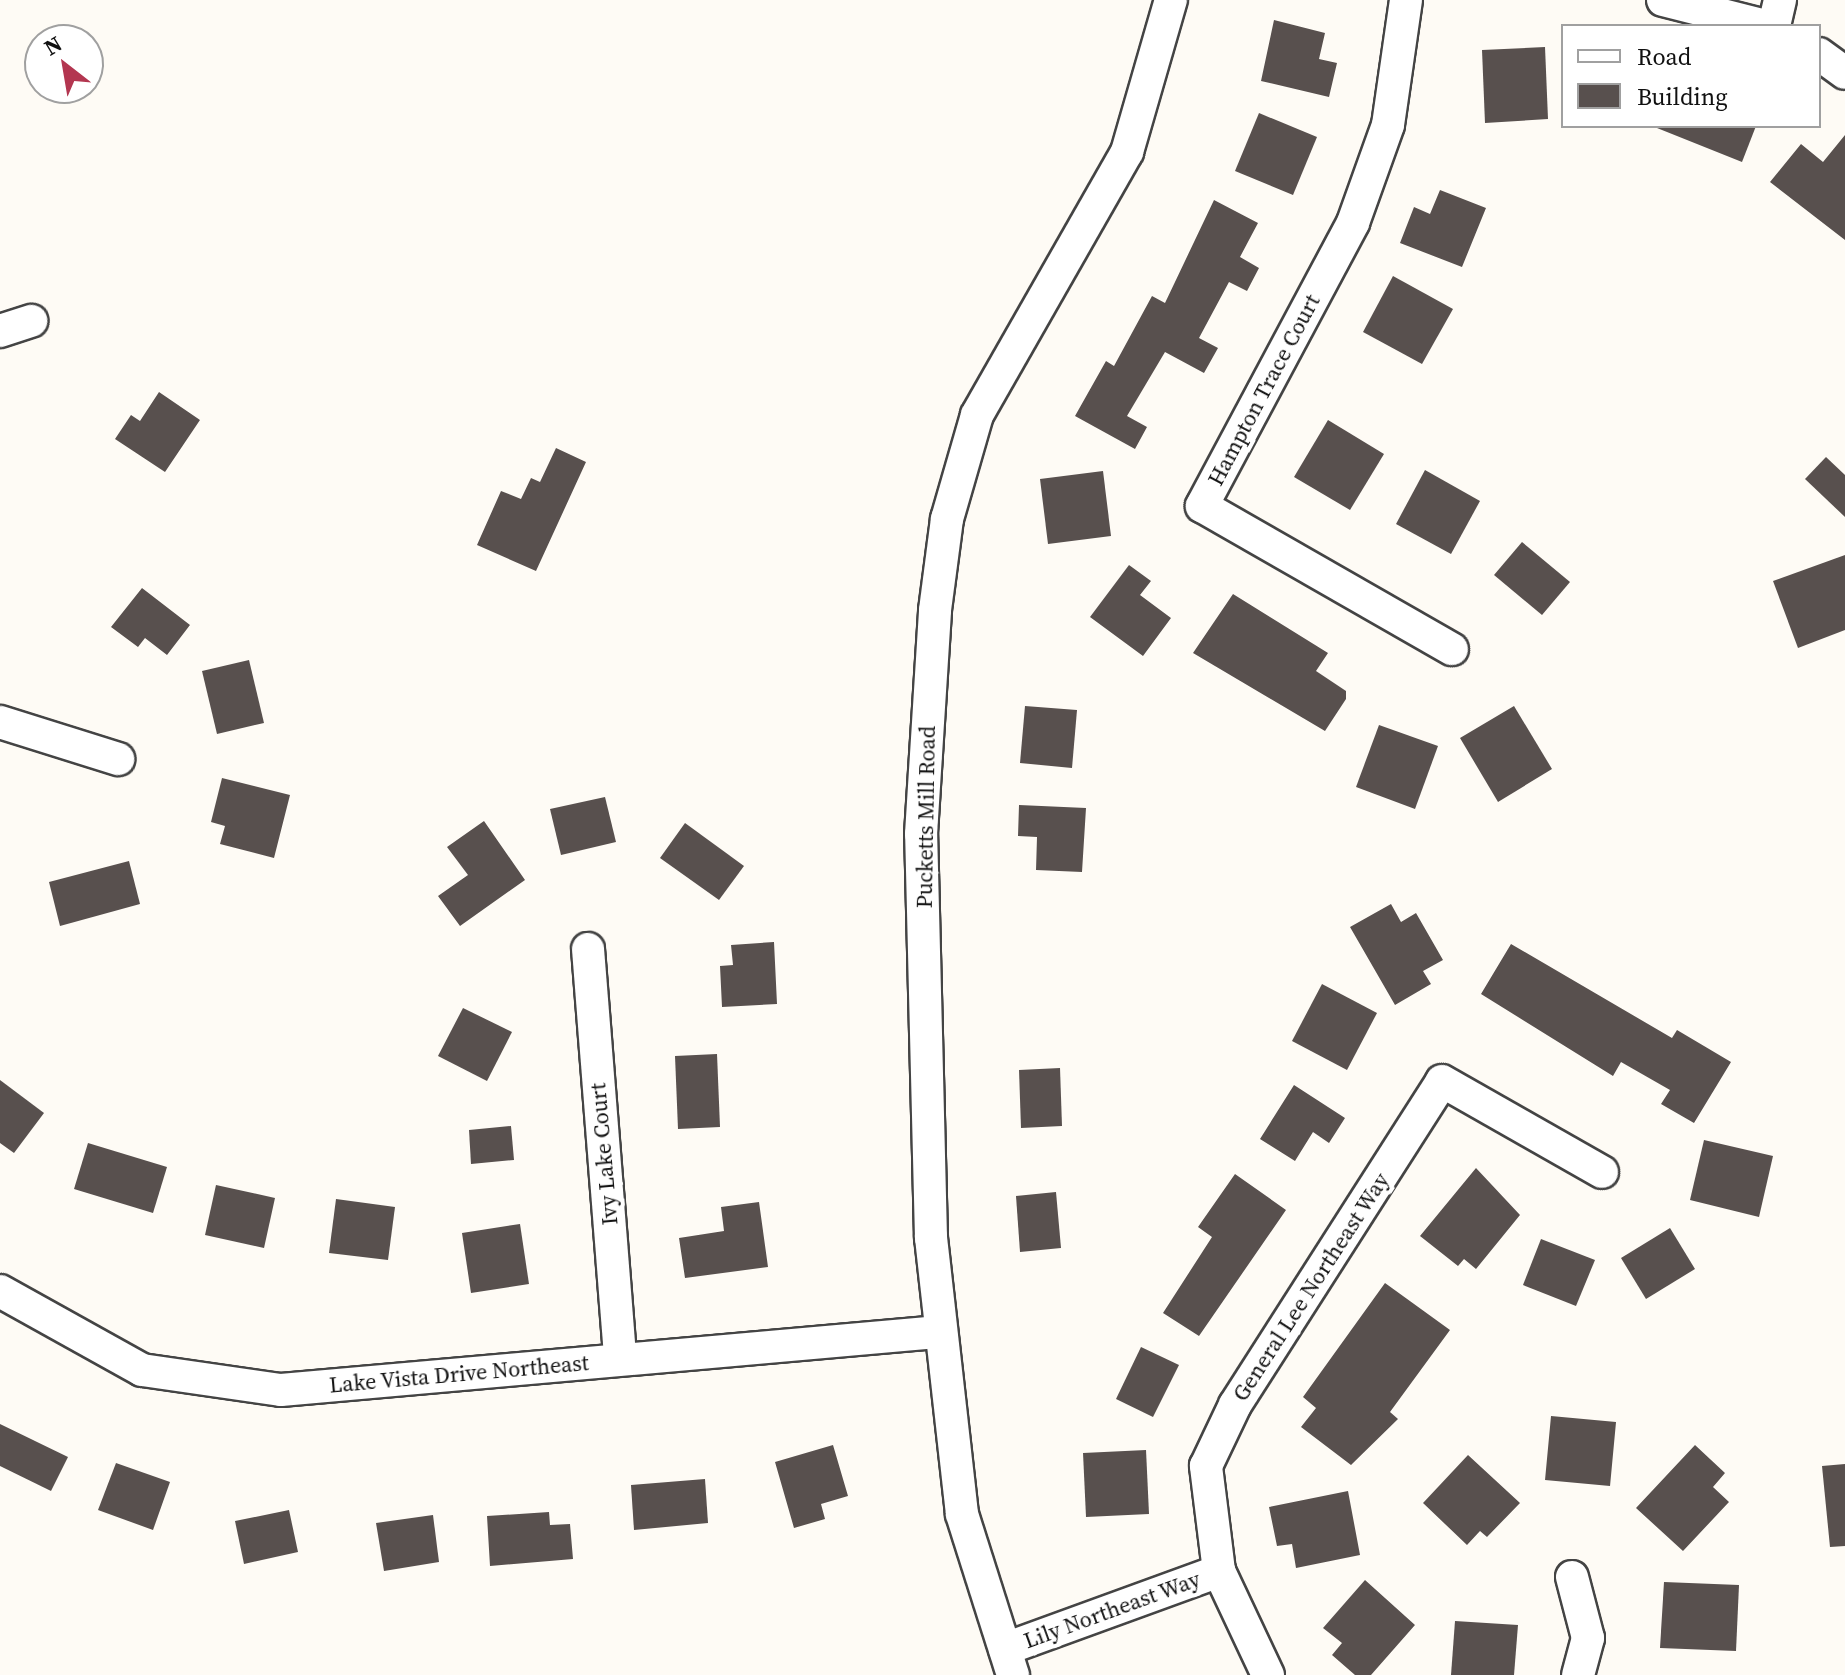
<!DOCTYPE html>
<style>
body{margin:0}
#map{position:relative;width:1845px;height:1675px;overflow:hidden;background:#fefbf5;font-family:"Source Serif 4",serif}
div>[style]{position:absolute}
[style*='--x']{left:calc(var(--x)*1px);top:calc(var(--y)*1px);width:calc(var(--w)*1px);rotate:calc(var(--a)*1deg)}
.building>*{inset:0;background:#58504e}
.roads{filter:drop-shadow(2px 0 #444) drop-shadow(-2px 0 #444) drop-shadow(0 2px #444) drop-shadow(0 -2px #444)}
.minor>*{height:32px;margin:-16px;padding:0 16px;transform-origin:16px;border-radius:16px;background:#fff}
span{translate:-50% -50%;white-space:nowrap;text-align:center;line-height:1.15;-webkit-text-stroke:8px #fff;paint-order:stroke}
.street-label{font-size:22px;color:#111}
.legend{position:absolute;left:1561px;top:24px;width:260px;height:104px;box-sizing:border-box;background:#fff;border:2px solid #a0a0a0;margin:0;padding:10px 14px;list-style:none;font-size:24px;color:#111}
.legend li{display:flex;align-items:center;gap:16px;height:40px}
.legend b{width:40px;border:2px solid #a0a0a0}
.north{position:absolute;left:24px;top:24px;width:80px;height:80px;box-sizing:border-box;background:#fff;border:2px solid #a0a0a0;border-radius:50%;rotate:329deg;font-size:22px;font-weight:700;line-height:32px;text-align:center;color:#111}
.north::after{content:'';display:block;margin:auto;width:28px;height:36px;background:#b33650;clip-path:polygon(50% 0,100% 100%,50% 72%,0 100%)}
</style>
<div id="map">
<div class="building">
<div style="clip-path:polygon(1274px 20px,1325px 33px,1319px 59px,1337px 63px,1329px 97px,1261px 81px)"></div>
<div style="clip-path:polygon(1545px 47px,1548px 119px,1485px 123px,1482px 50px)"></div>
<div style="clip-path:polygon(1259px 113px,1317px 137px,1293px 195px,1235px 171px)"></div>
<div style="clip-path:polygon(1652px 126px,1756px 126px,1742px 162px)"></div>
<div style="clip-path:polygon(1845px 135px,1845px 240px,1770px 182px,1801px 144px,1823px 162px)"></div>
<div style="clip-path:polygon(1440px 190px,1486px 208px,1462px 267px,1400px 243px,1414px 207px,1430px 214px)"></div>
<div style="clip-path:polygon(1214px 200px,1258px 223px,1240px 257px,1259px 268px,1247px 291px,1229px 282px,1199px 338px,1218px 348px,1204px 373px,1165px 352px,1127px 416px,1147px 427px,1135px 449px,1075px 416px,1106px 361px,1114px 366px,1152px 296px,1165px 303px)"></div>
<div style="clip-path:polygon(1393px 276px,1453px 309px,1422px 364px,1363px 332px)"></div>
<div style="clip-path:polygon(159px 392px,200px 420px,165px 472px,115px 439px,131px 415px,140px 421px)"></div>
<div style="clip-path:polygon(1328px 420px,1384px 454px,1350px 510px,1294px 477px)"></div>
<div style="clip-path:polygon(556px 448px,586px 462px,536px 571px,477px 545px,501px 491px,521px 499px,531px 478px,540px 482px)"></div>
<div style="clip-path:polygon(1826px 457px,1845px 475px,1845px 517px,1805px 479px)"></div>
<div style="clip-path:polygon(1425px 470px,1480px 501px,1451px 554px,1396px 524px)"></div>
<div style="clip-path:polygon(1103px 471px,1111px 536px,1048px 544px,1040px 479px)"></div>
<div style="clip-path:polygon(1522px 542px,1570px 582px,1542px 615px,1494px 575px)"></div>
<div style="clip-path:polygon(1845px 555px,1845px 630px,1798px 648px,1773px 581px)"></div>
<div style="clip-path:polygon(1129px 565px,1151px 581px,1140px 595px,1171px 618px,1143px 656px,1090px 617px)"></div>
<div style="clip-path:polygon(142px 588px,190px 625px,167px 655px,145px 638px,138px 647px,111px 627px)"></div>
<div style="clip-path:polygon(1233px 594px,1328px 653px,1316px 671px,1346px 691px,1346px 699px,1325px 731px,1193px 653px)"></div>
<div style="clip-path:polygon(249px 660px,264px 723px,217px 734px,202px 671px)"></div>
<div style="clip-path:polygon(1025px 706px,1077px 710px,1072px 768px,1020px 763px)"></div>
<div style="clip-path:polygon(1514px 706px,1552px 769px,1498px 802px,1460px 738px)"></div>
<div style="clip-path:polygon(1379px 725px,1438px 746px,1415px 809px,1356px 787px)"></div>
<div style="clip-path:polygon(222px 778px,290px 795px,274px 858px,220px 844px,225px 826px,211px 822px)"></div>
<div style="clip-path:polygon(605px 797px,616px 842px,561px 855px,550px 809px)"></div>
<div style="clip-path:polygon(1019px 805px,1086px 808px,1082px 872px,1036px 870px,1037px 837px,1018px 836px)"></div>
<div style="clip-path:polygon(484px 821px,525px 880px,460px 926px,438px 896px,468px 875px,447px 847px)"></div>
<div style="clip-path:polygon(685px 823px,744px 866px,719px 900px,660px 858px)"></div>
<div style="clip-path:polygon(129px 861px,140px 904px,60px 926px,49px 882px)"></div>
<div style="clip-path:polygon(1391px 904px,1401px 922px,1416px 913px,1443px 960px,1423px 971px,1431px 984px,1395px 1005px,1350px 927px)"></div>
<div style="clip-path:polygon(774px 942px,777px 1004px,722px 1007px,720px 966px,733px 965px,731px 945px)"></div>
<div style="clip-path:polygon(1511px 944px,1672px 1038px,1677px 1030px,1731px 1062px,1694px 1123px,1661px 1104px,1670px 1090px,1621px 1062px,1613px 1076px,1481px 994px)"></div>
<div style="clip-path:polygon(1322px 984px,1377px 1013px,1347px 1070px,1292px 1041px)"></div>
<div style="clip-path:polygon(463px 1008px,512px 1032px,487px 1081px,438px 1056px)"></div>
<div style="clip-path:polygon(717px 1054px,720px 1127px,678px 1129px,675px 1056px)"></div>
<div style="clip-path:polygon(1060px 1068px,1062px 1126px,1021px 1128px,1019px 1070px)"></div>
<div style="clip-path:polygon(0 1080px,44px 1113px,14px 1153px,0 1143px)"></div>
<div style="clip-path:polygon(1294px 1085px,1345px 1118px,1329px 1143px,1313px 1132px,1295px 1161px,1260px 1139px)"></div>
<div style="clip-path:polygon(511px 1126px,514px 1160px,471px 1164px,469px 1130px)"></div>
<div style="clip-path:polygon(1704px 1140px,1773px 1156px,1759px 1217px,1690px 1200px)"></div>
<div style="clip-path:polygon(88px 1143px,167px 1167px,153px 1213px,74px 1189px)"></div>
<div style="clip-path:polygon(1476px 1168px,1520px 1215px,1476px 1269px,1464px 1259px,1458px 1266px,1420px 1236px)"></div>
<div style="clip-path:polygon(1235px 1174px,1286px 1210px,1199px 1336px,1163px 1313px,1212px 1237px,1198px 1227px)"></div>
<div style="clip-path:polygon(216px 1185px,275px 1198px,264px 1248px,205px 1235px)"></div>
<div style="clip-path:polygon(1056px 1192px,1061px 1248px,1020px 1252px,1016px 1196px)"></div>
<div style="clip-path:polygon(336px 1199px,395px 1207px,388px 1260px,329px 1253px)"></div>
<div style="clip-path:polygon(759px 1202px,768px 1267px,685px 1278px,679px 1238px,724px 1231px,721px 1207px)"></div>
<div style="clip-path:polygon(520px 1224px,529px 1284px,471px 1293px,462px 1233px)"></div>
<div style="clip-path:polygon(1670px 1228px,1695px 1269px,1646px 1299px,1621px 1258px)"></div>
<div style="clip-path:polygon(1541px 1239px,1595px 1260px,1576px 1306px,1523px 1285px)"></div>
<div style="clip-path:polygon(1385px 1283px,1450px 1330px,1390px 1412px,1398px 1419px,1351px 1465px,1301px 1427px,1316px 1408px,1303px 1397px)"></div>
<div style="clip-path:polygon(1141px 1347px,1179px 1365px,1153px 1417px,1116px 1399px)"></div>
<div style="clip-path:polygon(1551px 1416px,1616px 1422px,1610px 1486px,1545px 1480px)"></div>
<div style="clip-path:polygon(0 1424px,68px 1457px,51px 1491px,0 1466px)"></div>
<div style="clip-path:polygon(833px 1445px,848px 1496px,821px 1504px,825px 1519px,794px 1528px,775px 1462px)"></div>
<div style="clip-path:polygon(1695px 1445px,1725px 1473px,1713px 1487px,1729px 1502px,1683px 1551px,1636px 1508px)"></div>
<div style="clip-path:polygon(1146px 1450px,1149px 1514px,1086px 1517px,1083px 1453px)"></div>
<div style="clip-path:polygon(1468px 1455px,1520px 1503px,1487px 1537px,1480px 1531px,1467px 1545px,1423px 1503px)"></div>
<div style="clip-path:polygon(116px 1463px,170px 1482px,153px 1530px,98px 1510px)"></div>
<div style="clip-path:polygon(1845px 1464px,1845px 1546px,1830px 1547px,1822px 1466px)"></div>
<div style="clip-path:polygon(705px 1479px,708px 1523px,634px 1530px,631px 1485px)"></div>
<div style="clip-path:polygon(1348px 1491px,1360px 1555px,1296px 1568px,1292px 1544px,1277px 1546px,1269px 1507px)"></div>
<div style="clip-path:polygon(289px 1510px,298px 1552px,244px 1564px,235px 1521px)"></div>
<div style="clip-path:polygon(549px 1512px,550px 1525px,570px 1524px,573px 1559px,490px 1566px,487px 1516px)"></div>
<div style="clip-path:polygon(433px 1515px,439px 1562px,384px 1571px,376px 1523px)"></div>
<div style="clip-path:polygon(1365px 1580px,1415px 1625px,1371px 1675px,1355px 1675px,1332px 1655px,1342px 1643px,1323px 1628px)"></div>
<div style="clip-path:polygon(1664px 1582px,1739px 1585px,1736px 1651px,1660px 1648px)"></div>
<div style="clip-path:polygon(1455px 1621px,1518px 1625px,1514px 1675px,1451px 1675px)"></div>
</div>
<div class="roads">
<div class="minor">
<div style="--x:1406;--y:0;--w:126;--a:98.2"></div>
<div style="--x:1388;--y:125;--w:104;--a:109.7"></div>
<div style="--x:1353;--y:223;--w:321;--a:118.1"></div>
<div style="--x:1202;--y:506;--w:288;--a:29.8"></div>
<div style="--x:1663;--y:0;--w:106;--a:14.2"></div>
<div style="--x:1774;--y:26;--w:27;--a:-77"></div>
<div style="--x:1819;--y:54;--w:32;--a:36"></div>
<div style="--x:0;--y:331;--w:33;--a:-18"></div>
<div style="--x:0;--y:722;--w:124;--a:17.4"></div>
<div style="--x:588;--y:949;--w:410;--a:85.5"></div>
<div style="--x:0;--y:1291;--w:162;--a:29.1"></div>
<div style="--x:142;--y:1370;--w:140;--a:8.2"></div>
<div style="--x:281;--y:1390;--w:661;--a:-5.04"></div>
<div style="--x:1572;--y:1577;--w:63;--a:75.3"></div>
<div style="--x:1588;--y:1638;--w:38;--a:105"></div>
<div style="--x:1005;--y:1649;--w:228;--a:-20"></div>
<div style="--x:1013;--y:1675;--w:169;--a:-107.6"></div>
<div style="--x:962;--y:1514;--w:278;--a:-96.4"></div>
<div style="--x:931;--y:1238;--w:404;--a:-91.4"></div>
<div style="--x:921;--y:834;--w:224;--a:-86.4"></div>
<div style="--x:935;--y:610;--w:92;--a:-82.5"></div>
<div style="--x:947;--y:519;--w:108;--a:-73.9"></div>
<div style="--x:977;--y:415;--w:303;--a:-60.3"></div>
<div style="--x:1127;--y:152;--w:158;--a:-73.9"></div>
<div style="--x:1268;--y:1675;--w:115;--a:-115.2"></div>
<div style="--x:1219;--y:1571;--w:106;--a:-97.1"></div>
<div style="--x:1206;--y:1466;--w:68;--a:-64.6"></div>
<div style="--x:1235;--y:1405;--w:384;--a:-57.4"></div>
<div style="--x:1442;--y:1081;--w:184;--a:29.6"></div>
</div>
</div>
<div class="street-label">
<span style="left:1264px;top:390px;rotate:-62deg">Hampton Trace Court</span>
<span style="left:926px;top:817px;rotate:-89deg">Pucketts Mill Road</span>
<span style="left:604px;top:1154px;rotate:-95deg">Ivy Lake Court</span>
<span style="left:1311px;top:1287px;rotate:-57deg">General Lee Northeast Way</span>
<span style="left:459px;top:1374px;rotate:-5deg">Lake Vista Drive Northeast</span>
<span style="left:1112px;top:1610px;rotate:-20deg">Lily Northeast Way</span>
</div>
<ul class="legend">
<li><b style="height:10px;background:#fff"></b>Road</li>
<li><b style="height:22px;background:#58504e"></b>Building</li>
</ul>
<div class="north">N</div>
</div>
